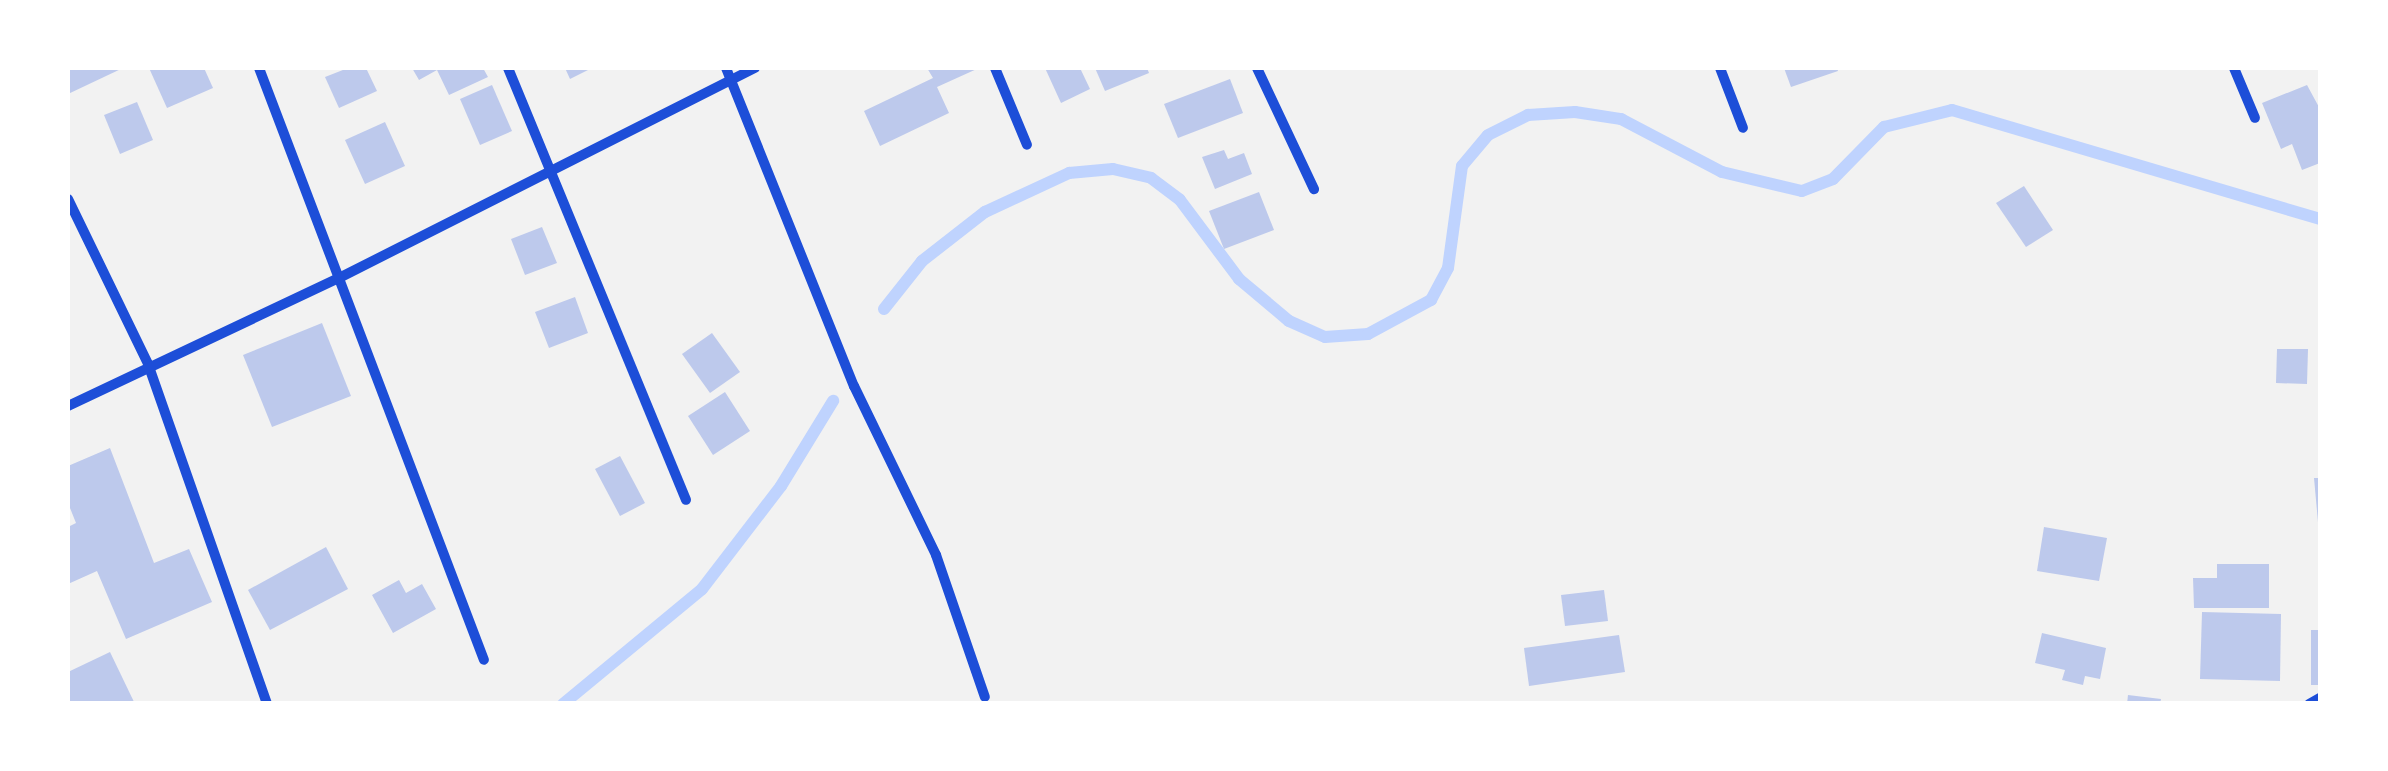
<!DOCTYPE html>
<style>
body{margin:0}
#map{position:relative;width:2388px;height:771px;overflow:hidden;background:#f2f2f2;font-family:"Space Grotesk",sans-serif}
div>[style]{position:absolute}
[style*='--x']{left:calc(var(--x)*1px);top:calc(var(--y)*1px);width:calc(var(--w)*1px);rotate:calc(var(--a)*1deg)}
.stream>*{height:12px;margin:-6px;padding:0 6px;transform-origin:6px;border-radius:6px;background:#bfd3fe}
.building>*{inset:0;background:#bdc9ec}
.minor>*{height:10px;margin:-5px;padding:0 5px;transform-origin:5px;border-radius:5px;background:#1d4ed8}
span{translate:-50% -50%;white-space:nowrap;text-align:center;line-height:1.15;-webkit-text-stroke:8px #fff;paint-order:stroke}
.frame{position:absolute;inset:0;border:70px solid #fff;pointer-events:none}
</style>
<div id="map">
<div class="stream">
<div style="--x:884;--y:309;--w:61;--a:-51.6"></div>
<div style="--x:922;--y:261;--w:80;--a:-37.9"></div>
<div style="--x:985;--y:212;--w:93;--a:-24.9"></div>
<div style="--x:1069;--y:173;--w:44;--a:-5.2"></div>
<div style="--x:1113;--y:169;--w:39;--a:13"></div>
<div style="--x:1151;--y:178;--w:36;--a:37"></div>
<div style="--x:1180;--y:200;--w:99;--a:53.2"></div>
<div style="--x:1239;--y:279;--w:65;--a:40"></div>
<div style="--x:1289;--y:321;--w:39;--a:24"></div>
<div style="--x:1325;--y:337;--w:43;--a:-4"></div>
<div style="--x:1368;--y:334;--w:72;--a:-28.4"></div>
<div style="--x:1431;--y:300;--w:36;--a:-62"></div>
<div style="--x:1448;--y:268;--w:103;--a:-82.2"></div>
<div style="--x:1462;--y:166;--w:40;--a:-50"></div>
<div style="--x:1488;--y:135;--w:45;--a:-26.6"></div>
<div style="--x:1528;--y:115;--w:47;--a:-3.7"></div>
<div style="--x:1575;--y:112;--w:47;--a:8.7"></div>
<div style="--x:1621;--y:119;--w:114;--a:27.7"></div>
<div style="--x:1722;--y:172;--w:82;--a:13.4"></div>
<div style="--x:1802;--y:191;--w:33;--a:-21"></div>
<div style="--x:1833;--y:179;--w:73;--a:-45.6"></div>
<div style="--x:1884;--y:127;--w:70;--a:-14"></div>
<div style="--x:1952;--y:110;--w:384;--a:16.5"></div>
<div style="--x:563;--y:704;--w:180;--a:-39.6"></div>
<div style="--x:702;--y:589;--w:130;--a:-52.5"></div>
<div style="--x:781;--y:486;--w:100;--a:-58.5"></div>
</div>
<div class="building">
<div style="clip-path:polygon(68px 68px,123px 68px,68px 94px)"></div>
<div style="clip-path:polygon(149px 68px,204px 68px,213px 88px,167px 108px)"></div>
<div style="clip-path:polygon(348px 68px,366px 68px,377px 91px,339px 108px,325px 77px)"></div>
<div style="clip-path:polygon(412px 68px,483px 68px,488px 77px,449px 95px,437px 70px,419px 80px)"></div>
<div style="clip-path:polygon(565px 68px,587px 68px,588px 70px,570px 79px)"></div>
<div style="clip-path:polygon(927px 68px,979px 68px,937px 87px,949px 113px,880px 146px,864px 111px,933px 78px)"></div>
<div style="clip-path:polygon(1045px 68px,1080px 68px,1090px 89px,1061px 103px)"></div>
<div style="clip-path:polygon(1095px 68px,1147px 68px,1149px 73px,1105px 91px)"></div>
<div style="clip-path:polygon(1784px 68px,1837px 68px,1838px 71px,1791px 87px)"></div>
<div style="clip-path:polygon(1230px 79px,1243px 113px,1178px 138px,1164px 104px)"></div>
<div style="clip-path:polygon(492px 85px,512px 131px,480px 145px,460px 99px)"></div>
<div style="clip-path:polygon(2307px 85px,2320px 109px,2320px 163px,2302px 170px,2292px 144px,2281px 149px,2262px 103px)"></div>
<div style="clip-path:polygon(137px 102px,153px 140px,120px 154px,104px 115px)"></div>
<div style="clip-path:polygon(385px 122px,405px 166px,365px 184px,345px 140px)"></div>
<div style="clip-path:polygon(1224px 150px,1228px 159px,1244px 153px,1252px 174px,1215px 189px,1202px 157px)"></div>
<div style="clip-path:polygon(2024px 186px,2053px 230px,2026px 247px,1996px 203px)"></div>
<div style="clip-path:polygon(1259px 192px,1274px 230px,1224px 249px,1209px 211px)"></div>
<div style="clip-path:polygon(542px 227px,557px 263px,525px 275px,511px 239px)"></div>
<div style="clip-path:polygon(575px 297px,588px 333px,549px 348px,535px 312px)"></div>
<div style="clip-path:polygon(322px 323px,351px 396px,272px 427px,243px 355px)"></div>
<div style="clip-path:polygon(712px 333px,740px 372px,710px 393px,682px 354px)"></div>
<div style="clip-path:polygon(2277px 349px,2308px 349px,2307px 384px,2276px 383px)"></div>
<div style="clip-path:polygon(725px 392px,750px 431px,713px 455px,688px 416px)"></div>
<div style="clip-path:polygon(110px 448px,154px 563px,189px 549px,212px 602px,126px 639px,97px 571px,68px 584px,68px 527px,76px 523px,68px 503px,68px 466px)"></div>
<div style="clip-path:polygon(620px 456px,645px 503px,620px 516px,595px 469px)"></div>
<div style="clip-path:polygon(2314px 478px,2320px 478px,2320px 522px,2318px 522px)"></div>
<div style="clip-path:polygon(2044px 527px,2107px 538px,2099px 581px,2037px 571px)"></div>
<div style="clip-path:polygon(326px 547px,348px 589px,270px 630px,248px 590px)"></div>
<div style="clip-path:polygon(2217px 564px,2269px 564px,2269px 608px,2194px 608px,2193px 578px,2217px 578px)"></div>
<div style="clip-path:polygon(399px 580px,406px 593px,422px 584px,436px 609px,393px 633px,372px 595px)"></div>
<div style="clip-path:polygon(1604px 590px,1608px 621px,1565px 626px,1561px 595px)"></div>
<div style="clip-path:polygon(2202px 612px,2281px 614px,2280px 681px,2200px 679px)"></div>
<div style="clip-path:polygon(2311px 630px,2320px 630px,2320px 685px,2311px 685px)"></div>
<div style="clip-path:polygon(2042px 633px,2106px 648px,2100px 679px,2085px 676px,2083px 685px,2062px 680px,2065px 670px,2035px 663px)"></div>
<div style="clip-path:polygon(1619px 635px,1625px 672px,1529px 686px,1524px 648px)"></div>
<div style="clip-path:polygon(110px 652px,135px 704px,70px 704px,68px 672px)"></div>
<div style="clip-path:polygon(2128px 695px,2161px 699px,2160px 704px,2127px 704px)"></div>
</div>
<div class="minor">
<div style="--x:259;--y:68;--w:633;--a:69.19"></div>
<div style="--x:508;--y:68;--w:467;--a:67.6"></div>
<div style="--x:726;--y:68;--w:343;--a:68.1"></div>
<div style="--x:854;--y:386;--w:188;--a:64.1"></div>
<div style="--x:936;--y:555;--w:150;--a:71"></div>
<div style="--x:995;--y:68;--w:83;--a:67.4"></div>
<div style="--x:1257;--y:68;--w:134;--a:64.8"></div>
<div style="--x:1720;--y:68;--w:64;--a:69"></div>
<div style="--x:2234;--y:68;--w:54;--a:67.2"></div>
<div style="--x:68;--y:199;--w:183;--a:64.1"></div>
<div style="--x:148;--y:364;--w:360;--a:70.7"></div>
<div style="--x:68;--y:406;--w:300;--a:-25.3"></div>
<div style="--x:339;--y:278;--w:466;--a:-26.8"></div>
<div style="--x:2309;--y:704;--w:13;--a:-29"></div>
</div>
<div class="frame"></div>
</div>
